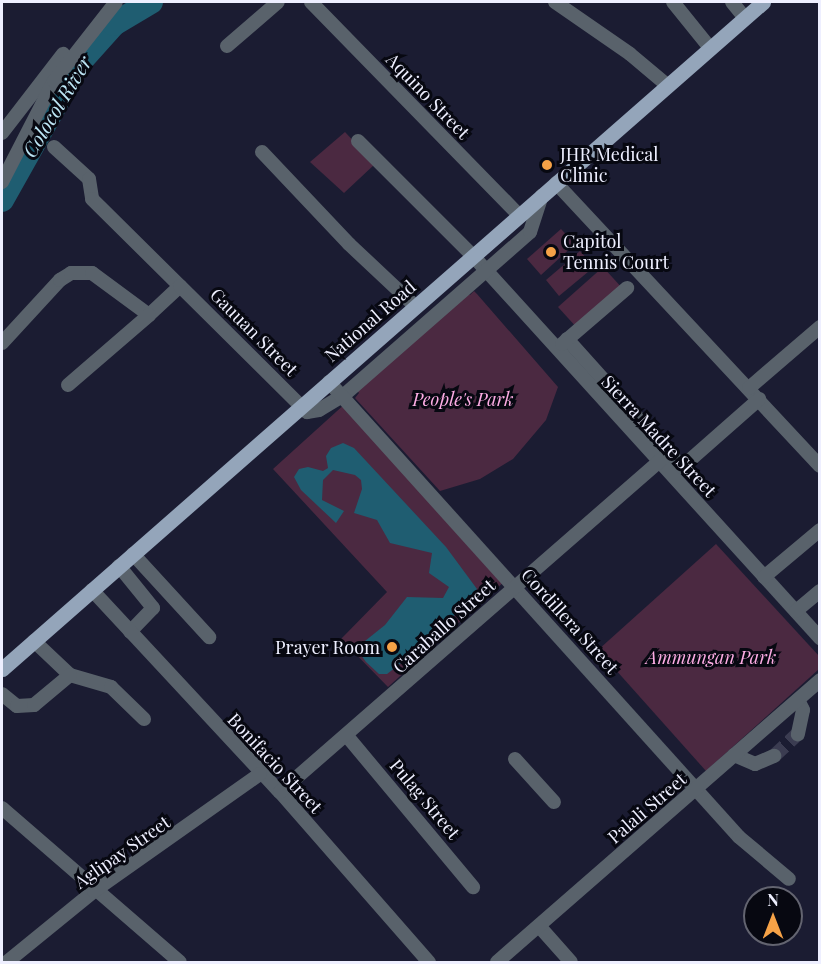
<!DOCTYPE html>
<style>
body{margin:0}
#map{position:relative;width:821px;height:964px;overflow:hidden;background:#1b1c32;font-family:"Playfair Display",serif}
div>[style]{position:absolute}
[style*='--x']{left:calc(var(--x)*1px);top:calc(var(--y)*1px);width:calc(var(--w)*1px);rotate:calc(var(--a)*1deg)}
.green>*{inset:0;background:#4b2941}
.water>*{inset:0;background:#1f5d71}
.river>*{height:24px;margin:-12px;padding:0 12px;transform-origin:12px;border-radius:12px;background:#1f5d71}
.minor-tunnel>*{height:14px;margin-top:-7px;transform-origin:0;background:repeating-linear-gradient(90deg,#3b3c51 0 14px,transparent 0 21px)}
.minor>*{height:14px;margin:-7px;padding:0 7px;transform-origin:7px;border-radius:7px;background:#59626b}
.major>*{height:15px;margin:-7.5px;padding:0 7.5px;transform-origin:7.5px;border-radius:7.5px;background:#94a5ba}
.dots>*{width:16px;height:16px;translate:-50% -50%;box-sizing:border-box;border:3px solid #070811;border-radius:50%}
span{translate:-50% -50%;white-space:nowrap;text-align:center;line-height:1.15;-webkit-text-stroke:6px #070811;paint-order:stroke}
.street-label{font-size:18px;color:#eeefff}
.poi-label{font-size:18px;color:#eeefff}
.left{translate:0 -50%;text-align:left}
.right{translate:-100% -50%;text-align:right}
.park-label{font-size:18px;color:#fdace4;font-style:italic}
.water-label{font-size:20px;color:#bde6f5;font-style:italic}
.frame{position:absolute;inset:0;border:3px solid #eeefff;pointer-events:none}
.north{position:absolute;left:743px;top:886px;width:60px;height:60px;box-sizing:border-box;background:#070811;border:2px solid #636470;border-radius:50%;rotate:0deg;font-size:16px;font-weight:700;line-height:24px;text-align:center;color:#eeefff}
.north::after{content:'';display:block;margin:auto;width:21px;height:27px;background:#f6a247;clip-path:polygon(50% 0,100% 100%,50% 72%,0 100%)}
</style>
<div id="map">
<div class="green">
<div style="clip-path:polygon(345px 132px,375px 164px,344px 193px,310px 162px)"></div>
<div style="clip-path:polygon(561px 229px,575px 244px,541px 275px,527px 259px)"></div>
<div style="clip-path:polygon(580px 251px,594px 267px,559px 296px,546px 280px)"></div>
<div style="clip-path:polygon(603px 267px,623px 289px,578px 329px,558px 307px)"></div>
<div style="clip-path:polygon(466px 291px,470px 295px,474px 291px,477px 294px,558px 387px,546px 420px,513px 459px,480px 479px,440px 491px,355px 398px,359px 393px,355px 388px)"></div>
<div style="clip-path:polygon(347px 402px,506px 580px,388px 687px,341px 639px,387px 592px,273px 469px)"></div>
<div style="clip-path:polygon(716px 544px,819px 656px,819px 669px,706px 771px,598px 650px)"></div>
</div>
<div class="water">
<div style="clip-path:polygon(343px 443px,354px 448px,446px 547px,477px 589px,470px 602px,456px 613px,445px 629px,387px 674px,379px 674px,366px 662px,361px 655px,365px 641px,385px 625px,407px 597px,443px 598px,449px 587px,429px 573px,432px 553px,390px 543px,377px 520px,354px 513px,362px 489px,361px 480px,355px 475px,333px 470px,323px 480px,322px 500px,344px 511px,336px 523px,301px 490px,294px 477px,299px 469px,308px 467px,323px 471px,328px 468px,326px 456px,331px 448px)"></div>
</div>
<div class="river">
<div style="--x:2;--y:200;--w:157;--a:-60.7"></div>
<div style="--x:79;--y:63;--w:52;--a:-48.1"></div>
<div style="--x:114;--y:24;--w:43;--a:-30.7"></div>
</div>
<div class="minor-tunnel">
<div style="--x:774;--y:756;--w:33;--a:-43"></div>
</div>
<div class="minor">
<div style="--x:311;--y:2;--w:298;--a:45.7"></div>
<div style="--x:555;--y:2;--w:91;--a:34.7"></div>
<div style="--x:630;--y:54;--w:48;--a:40"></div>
<div style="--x:673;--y:2;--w:59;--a:51.2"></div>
<div style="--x:732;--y:2;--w:21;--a:51"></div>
<div style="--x:227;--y:46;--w:67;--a:-40.8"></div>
<div style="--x:2;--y:133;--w:100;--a:-52.3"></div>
<div style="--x:358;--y:141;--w:164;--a:45"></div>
<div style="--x:474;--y:257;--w:515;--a:47.76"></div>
<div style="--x:54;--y:147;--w:47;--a:42.4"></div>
<div style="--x:89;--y:179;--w:20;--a:81"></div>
<div style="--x:92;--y:199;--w:124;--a:44.7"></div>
<div style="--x:262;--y:152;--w:127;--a:46.6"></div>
<div style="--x:349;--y:244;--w:92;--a:43.2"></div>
<div style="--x:2;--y:182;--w:114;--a:-62.8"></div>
<div style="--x:54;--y:81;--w:100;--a:-51.9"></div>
<div style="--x:556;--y:183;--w:387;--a:47"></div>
<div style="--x:567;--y:339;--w:172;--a:48.1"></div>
<div style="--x:682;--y:467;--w:103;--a:-41.4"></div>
<div style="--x:2;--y:343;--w:86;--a:-47.4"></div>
<div style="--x:60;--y:280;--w:13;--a:-32"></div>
<div style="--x:71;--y:273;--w:21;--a:0"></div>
<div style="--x:92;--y:273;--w:71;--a:36.4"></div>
<div style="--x:149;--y:315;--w:42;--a:-43.1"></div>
<div style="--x:180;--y:286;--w:179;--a:44.8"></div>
<div style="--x:307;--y:412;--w:12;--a:-9"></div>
<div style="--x:319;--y:410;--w:29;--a:-31"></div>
<div style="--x:344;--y:395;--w:247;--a:-41.2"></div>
<div style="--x:530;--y:232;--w:38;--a:-72"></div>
<div style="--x:562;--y:344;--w:86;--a:-40.7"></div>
<div style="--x:329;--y:382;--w:612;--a:47.98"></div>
<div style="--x:739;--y:837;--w:65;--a:40"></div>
<div style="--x:68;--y:385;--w:107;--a:-40.8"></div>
<div style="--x:749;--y:388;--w:94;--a:-40.7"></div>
<div style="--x:133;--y:554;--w:113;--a:47.5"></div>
<div style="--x:119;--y:566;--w:54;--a:51"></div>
<div style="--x:153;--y:608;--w:33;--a:134"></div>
<div style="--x:764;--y:577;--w:73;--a:-40"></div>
<div style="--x:92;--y:590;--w:276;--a:47.1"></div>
<div style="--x:280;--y:792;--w:226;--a:48.8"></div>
<div style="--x:796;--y:611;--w:31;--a:-40"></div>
<div style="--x:34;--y:641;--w:50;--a:43.4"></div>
<div style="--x:70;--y:675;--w:43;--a:16.3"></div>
<div style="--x:111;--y:687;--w:46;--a:44.1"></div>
<div style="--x:2;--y:694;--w:19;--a:39"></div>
<div style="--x:17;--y:706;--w:17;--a:-3"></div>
<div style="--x:34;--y:705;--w:47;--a:-39.8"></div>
<div style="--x:798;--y:700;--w:11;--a:63"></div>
<div style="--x:803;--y:710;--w:25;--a:102"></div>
<div style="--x:347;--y:736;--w:197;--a:50.2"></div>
<div style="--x:734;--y:755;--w:23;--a:23"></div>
<div style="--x:755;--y:764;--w:21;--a:-23"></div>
<div style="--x:515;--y:759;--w:58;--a:47.8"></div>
<div style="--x:280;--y:792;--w:517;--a:-41.08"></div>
<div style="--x:2;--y:808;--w:235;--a:40.9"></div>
<div style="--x:539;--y:926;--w:48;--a:48.4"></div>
<div style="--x:7;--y:962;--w:112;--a:-39.2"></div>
<div style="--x:94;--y:891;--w:203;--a:-35.2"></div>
<div style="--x:497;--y:962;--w:429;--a:-41.1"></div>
</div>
<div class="major">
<div style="--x:2;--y:669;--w:1012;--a:-41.23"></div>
</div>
<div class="dots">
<div style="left:547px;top:165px;background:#f6a247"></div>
<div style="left:551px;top:252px;background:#f6a247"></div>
<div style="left:392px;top:647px;background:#f6a247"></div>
</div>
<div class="street-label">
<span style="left:428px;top:96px;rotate:46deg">Aquino Street</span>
<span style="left:370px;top:321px;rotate:-41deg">National Road</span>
<span style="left:254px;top:332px;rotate:45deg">Gauuan Street</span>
<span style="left:659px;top:436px;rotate:47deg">Sierra Madre Street</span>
<span style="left:570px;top:621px;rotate:48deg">Cordillera Street</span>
<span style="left:444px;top:626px;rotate:-42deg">Caraballo Street</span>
<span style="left:275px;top:763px;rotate:47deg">Bonifacio Street</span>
<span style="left:425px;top:799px;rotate:50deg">Pulag Street</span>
<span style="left:647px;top:808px;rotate:-41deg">Palali Street</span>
<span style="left:122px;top:852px;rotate:-35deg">Aglipay Street</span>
</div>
<div class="poi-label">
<span class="left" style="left:560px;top:165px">JHR Medical<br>Clinic</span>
<span class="left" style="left:563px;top:252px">Capitol<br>Tennis Court</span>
<span class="right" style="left:380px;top:647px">Prayer Room</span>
</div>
<div class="park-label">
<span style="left:463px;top:399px">People's Park</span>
<span style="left:711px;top:657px">Ammungan Park</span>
</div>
<div class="water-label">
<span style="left:56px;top:106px;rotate:-59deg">Colocol River</span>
</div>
<div class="frame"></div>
<div class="north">N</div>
</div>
